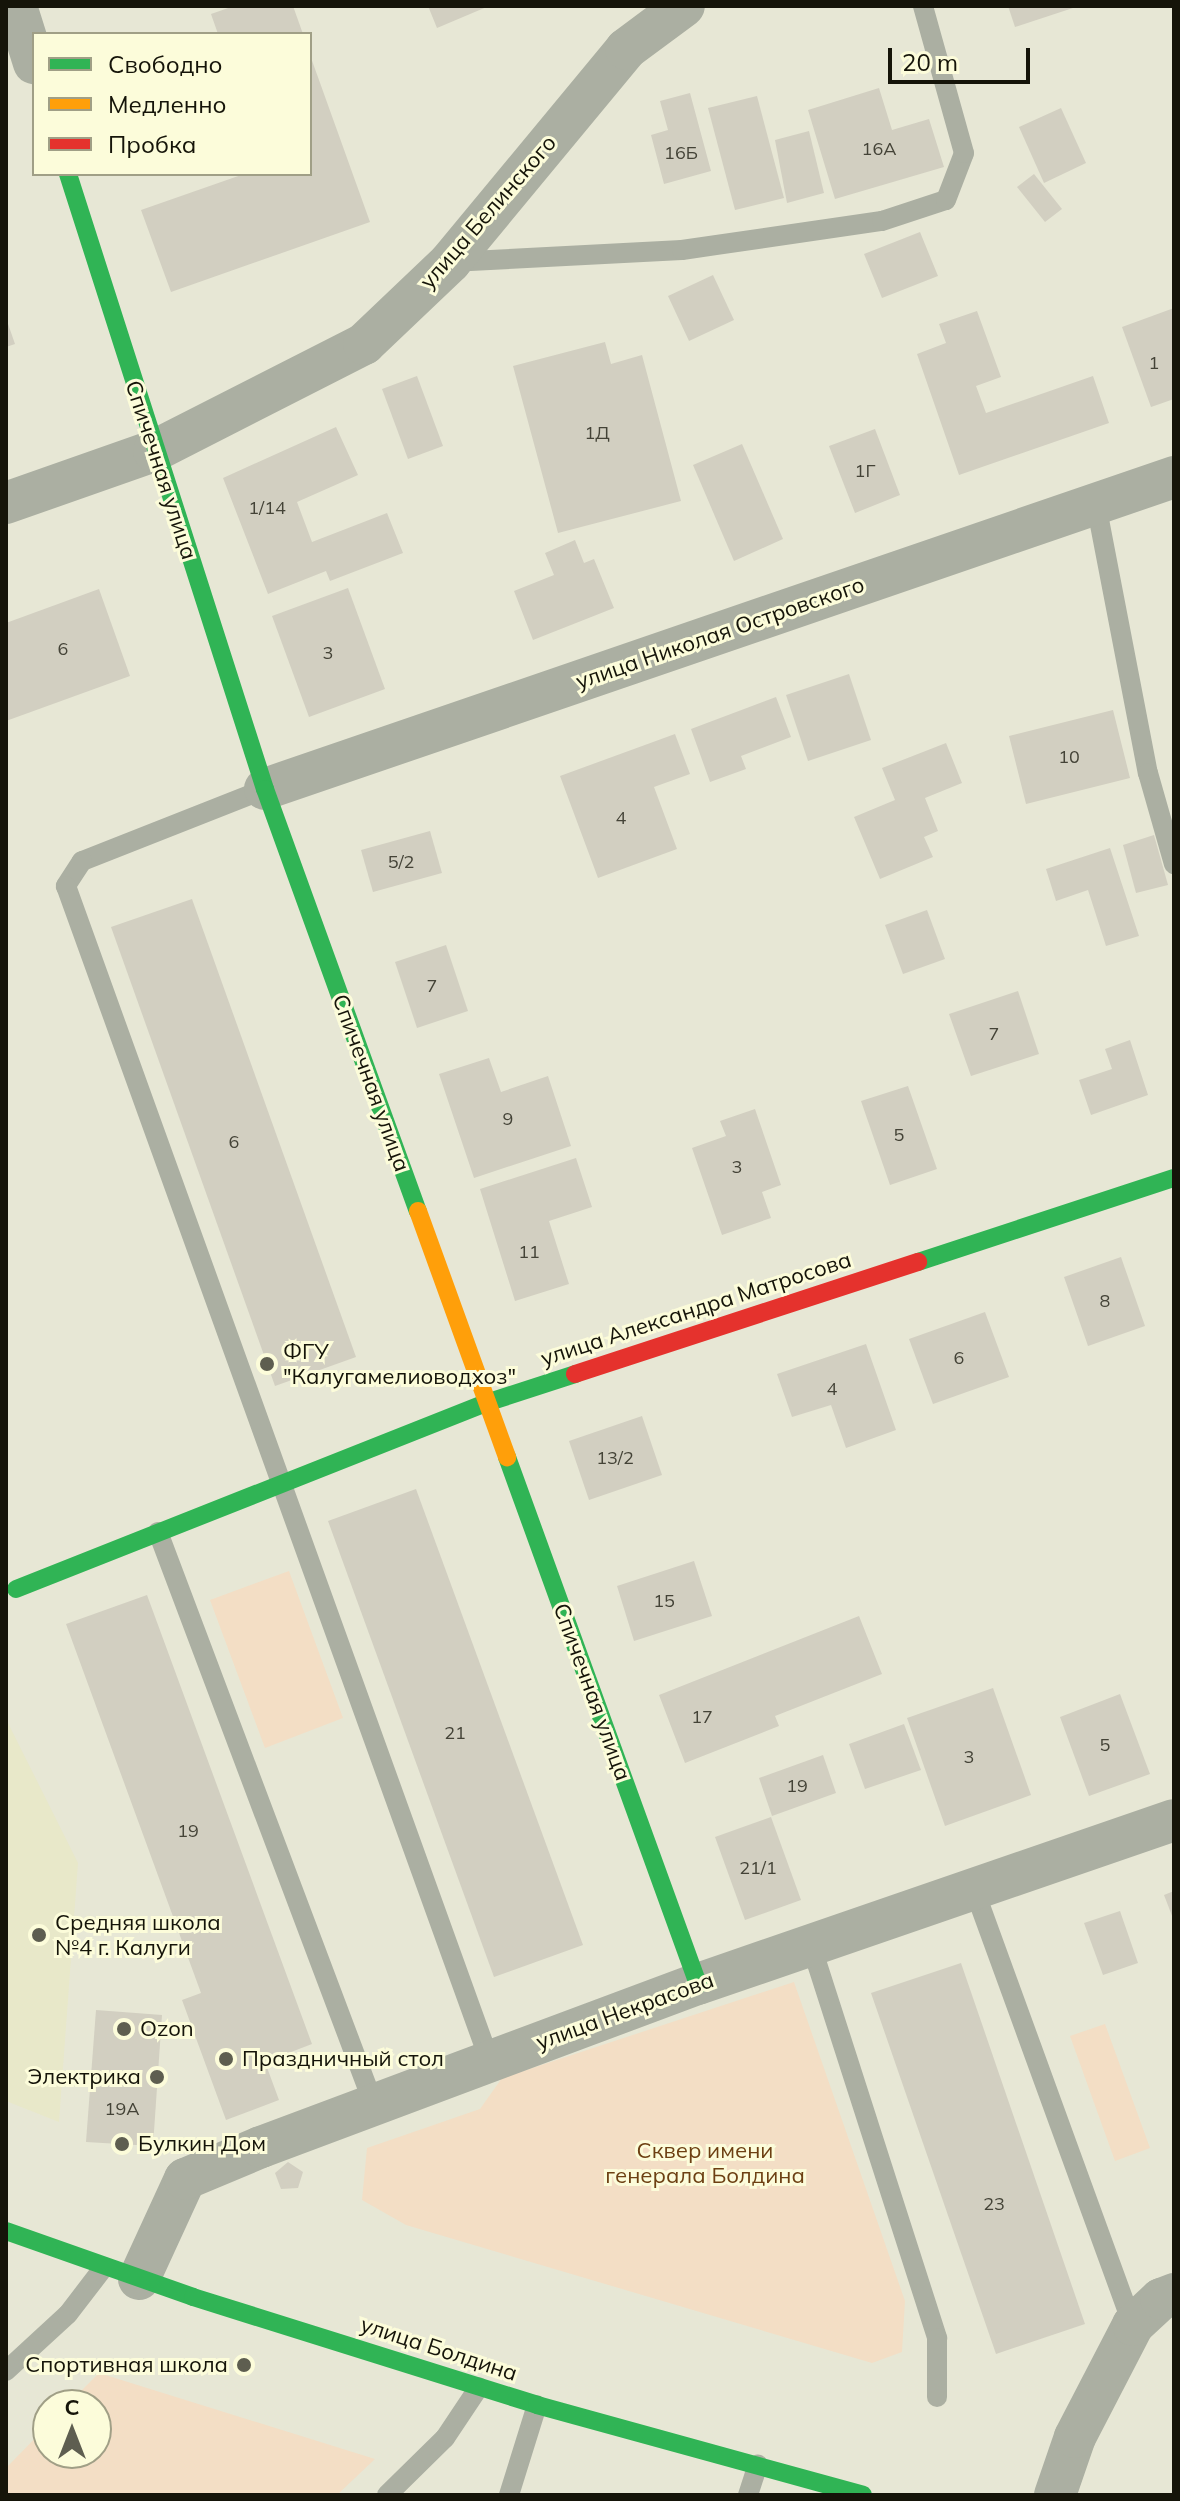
<!DOCTYPE html>
<meta charset="utf-8">
<style>
body{margin:0}
#map{position:relative;width:1180px;height:2501px;overflow:hidden;background:#e7e7d5;font-family:Mulish,sans-serif}
div>[style]{position:absolute}
[style*='--x']{left:calc(var(--x)*1px);top:calc(var(--y)*1px);width:calc(var(--w)*1px);rotate:calc(var(--a)*1deg)}
.built>*{inset:0;background:#e8e8c9}
.green>*{inset:0;background:#f3dec5}
.building>*{inset:0;background:#d2cfc1}
.lane>*{height:20px;margin:-10px;padding:0 10px;transform-origin:10px;border-radius:10px;background:#abafa2}
.street>*{height:42px;margin:-21px;padding:0 21px;transform-origin:21px;border-radius:21px;background:#abafa2}
.fast>*{height:18px;margin:-9px;padding:0 9px;transform-origin:9px;border-radius:9px;background:#30b455}
.slow>*{height:18px;margin:-9px;padding:0 9px;transform-origin:9px;border-radius:9px;background:#ff9f0a}
.jam>*{height:18px;margin:-9px;padding:0 9px;transform-origin:9px;border-radius:9px;background:#e5322d}
.dots>*{width:22px;height:22px;translate:-50% -50%;box-sizing:border-box;border:4px solid #fcfcda;border-radius:50%}
span{translate:-50% -50%;white-space:nowrap;text-align:center;line-height:1.15;-webkit-text-stroke:6px #fcfcda;paint-order:stroke}
.number-label{font-size:18px;color:#444337}
.number-label span{-webkit-text-stroke-width:0}
.street-label{font-size:22px;color:#151409}
.poi-label{font-size:22px;color:#151409}
.left{translate:0 -50%;text-align:left}
.right{translate:-100% -50%;text-align:right}
.park-label{font-size:22px;color:#6d4013}
.frame{position:absolute;inset:0;border:8px solid #151409;pointer-events:none}
.legend{position:absolute;left:32px;top:32px;width:280px;height:144px;box-sizing:border-box;background:#fcfcda;border:2px solid #a09f86;margin:0;padding:10px 14px;list-style:none;font-size:24px;color:#151409}
.legend li{display:flex;align-items:center;gap:16px;height:40px}
.legend b{width:40px;border:2px solid #a09f86}
.north{position:absolute;left:32px;top:2389px;width:80px;height:80px;box-sizing:border-box;background:#fcfcda;border:2px solid #a09f86;border-radius:50%;rotate:0deg;font-size:22px;font-weight:700;line-height:32px;text-align:center;color:#151409}
.north::after{content:'';display:block;margin:auto;width:28px;height:36px;background:#5e5e50;clip-path:polygon(50% 0,100% 100%,50% 72%,0 100%)}
.scale{position:absolute;left:888px;top:48px;width:142px;height:36px;box-sizing:border-box;border:4px solid #151409;border-top:0;padding-left:10px;font-size:24px;line-height:28px;white-space:nowrap;color:#151409;-webkit-text-stroke:6px #fcfcda;paint-order:stroke}
</style>
<div id="map">
<div class="built">
<div style="clip-path:polygon(6px 1719px,78px 1863px,59px 2122px,6px 2101px)"></div>
</div>
<div class="green">
<div style="clip-path:polygon(289px 1571px,343px 1718px,265px 1748px,210px 1600px)"></div>
<div style="clip-path:polygon(794px 1982px,905px 2301px,902px 2352px,872px 2363px,406px 2225px,362px 2200px,367px 2148px,480px 2109px,502px 2078px)"></div>
<div style="clip-path:polygon(1105px 2024px,1150px 2148px,1115px 2161px,1070px 2036px)"></div>
<div style="clip-path:polygon(99px 2373px,375px 2459px,337px 2495px,6px 2495px,6px 2468px,48px 2425px,48px 2453px,96px 2453px,96px 2405px,67px 2405px)"></div>
</div>
<div class="building">
<div style="clip-path:polygon(234px 6px,293px 6px,303px 34px,218px 34px,211px 14px)"></div>
<div style="clip-path:polygon(428px 6px,489px 6px,437px 28px)"></div>
<div style="clip-path:polygon(1008px 6px,1076px 6px,1076px 7px,1015px 27px)"></div>
<div style="clip-path:polygon(310px 55px,370px 222px,171px 292px,141px 210px,244px 174px,310px 174px)"></div>
<div style="clip-path:polygon(879px 88px,892px 130px,929px 119px,944px 167px,835px 199px,808px 110px)"></div>
<div style="clip-path:polygon(690px 93px,711px 171px,664px 184px,651px 135px,668px 130px,660px 101px)"></div>
<div style="clip-path:polygon(757px 96px,784px 198px,735px 210px,708px 108px)"></div>
<div style="clip-path:polygon(1061px 108px,1086px 163px,1044px 183px,1019px 127px)"></div>
<div style="clip-path:polygon(809px 131px,824px 193px,787px 203px,775px 140px)"></div>
<div style="clip-path:polygon(1034px 174px,1062px 209px,1045px 222px,1017px 187px)"></div>
<div style="clip-path:polygon(920px 232px,938px 276px,882px 298px,864px 254px)"></div>
<div style="clip-path:polygon(713px 275px,734px 320px,689px 341px,668px 296px)"></div>
<div style="clip-path:polygon(1174px 308px,1174px 399px,1151px 407px,1122px 327px)"></div>
<div style="clip-path:polygon(977px 311px,1001px 377px,976px 386px,986px 413px,1093px 376px,1109px 423px,959px 475px,917px 354px,946px 343px,939px 324px)"></div>
<div style="clip-path:polygon(6px 318px,15px 344px,6px 347px)"></div>
<div style="clip-path:polygon(605px 342px,611px 364px,642px 355px,681px 501px,558px 533px,513px 366px)"></div>
<div style="clip-path:polygon(417px 376px,443px 446px,408px 459px,382px 389px)"></div>
<div style="clip-path:polygon(336px 427px,358px 475px,297px 502px,312px 542px,387px 513px,403px 553px,330px 581px,326px 571px,268px 594px,223px 478px)"></div>
<div style="clip-path:polygon(875px 429px,900px 495px,855px 513px,829px 446px)"></div>
<div style="clip-path:polygon(742px 444px,783px 539px,734px 561px,693px 465px)"></div>
<div style="clip-path:polygon(575px 540px,584px 563px,594px 559px,614px 608px,533px 640px,514px 591px,554px 575px,545px 553px)"></div>
<div style="clip-path:polygon(348px 588px,385px 689px,309px 717px,272px 616px)"></div>
<div style="clip-path:polygon(99px 589px,130px 676px,6px 721px,6px 623px)"></div>
<div style="clip-path:polygon(849px 674px,871px 740px,808px 761px,786px 695px)"></div>
<div style="clip-path:polygon(776px 697px,791px 737px,741px 756px,746px 769px,710px 782px,691px 729px)"></div>
<div style="clip-path:polygon(1113px 710px,1130px 778px,1026px 804px,1009px 736px)"></div>
<div style="clip-path:polygon(675px 734px,690px 774px,654px 787px,677px 849px,598px 878px,560px 776px)"></div>
<div style="clip-path:polygon(946px 743px,962px 783px,925px 798px,938px 831px,924px 837px,933px 857px,880px 879px,854px 817px,895px 800px,882px 768px)"></div>
<div style="clip-path:polygon(430px 831px,442px 873px,373px 892px,361px 850px)"></div>
<div style="clip-path:polygon(1154px 835px,1168px 885px,1136px 893px,1123px 845px)"></div>
<div style="clip-path:polygon(1110px 848px,1139px 936px,1106px 946px,1088px 890px,1056px 901px,1046px 869px)"></div>
<div style="clip-path:polygon(192px 899px,356px 1357px,275px 1386px,111px 927px)"></div>
<div style="clip-path:polygon(927px 910px,945px 959px,903px 974px,885px 925px)"></div>
<div style="clip-path:polygon(446px 945px,468px 1011px,417px 1028px,395px 962px)"></div>
<div style="clip-path:polygon(1018px 991px,1039px 1054px,971px 1076px,949px 1014px)"></div>
<div style="clip-path:polygon(1130px 1040px,1148px 1095px,1091px 1115px,1079px 1080px,1112px 1069px,1105px 1049px)"></div>
<div style="clip-path:polygon(489px 1058px,501px 1092px,548px 1076px,571px 1146px,474px 1178px,439px 1074px)"></div>
<div style="clip-path:polygon(908px 1086px,937px 1169px,890px 1185px,861px 1101px)"></div>
<div style="clip-path:polygon(755px 1109px,781px 1185px,762px 1192px,771px 1218px,722px 1235px,692px 1148px,726px 1136px,720px 1121px)"></div>
<div style="clip-path:polygon(576px 1158px,592px 1207px,549px 1221px,569px 1284px,515px 1301px,480px 1189px)"></div>
<div style="clip-path:polygon(1121px 1257px,1145px 1326px,1088px 1346px,1064px 1277px)"></div>
<div style="clip-path:polygon(985px 1312px,1009px 1377px,933px 1404px,909px 1339px)"></div>
<div style="clip-path:polygon(866px 1344px,896px 1430px,846px 1448px,831px 1405px,792px 1417px,777px 1374px)"></div>
<div style="clip-path:polygon(642px 1416px,662px 1475px,589px 1500px,569px 1441px)"></div>
<div style="clip-path:polygon(416px 1489px,583px 1945px,494px 1977px,328px 1521px)"></div>
<div style="clip-path:polygon(694px 1561px,712px 1616px,634px 1641px,617px 1586px)"></div>
<div style="clip-path:polygon(147px 1595px,312px 2044px,265px 2062px,279px 2100px,226px 2120px,182px 2000px,201px 1993px,66px 1624px)"></div>
<div style="clip-path:polygon(859px 1616px,882px 1674px,775px 1716px,779px 1726px,685px 1763px,659px 1695px)"></div>
<div style="clip-path:polygon(993px 1688px,1031px 1795px,945px 1826px,907px 1718px)"></div>
<div style="clip-path:polygon(1120px 1694px,1150px 1774px,1089px 1796px,1060px 1717px)"></div>
<div style="clip-path:polygon(904px 1724px,921px 1770px,865px 1789px,849px 1744px)"></div>
<div style="clip-path:polygon(823px 1755px,836px 1793px,772px 1816px,759px 1778px)"></div>
<div style="clip-path:polygon(771px 1817px,801px 1900px,745px 1920px,715px 1837px)"></div>
<div style="clip-path:polygon(1174px 1891px,1174px 1921px,1164px 1895px)"></div>
<div style="clip-path:polygon(1120px 1911px,1138px 1963px,1103px 1975px,1084px 1923px)"></div>
<div style="clip-path:polygon(961px 1963px,1085px 2324px,996px 2354px,871px 1993px)"></div>
<div style="clip-path:polygon(96px 2010px,162px 2015px,153px 2146px,86px 2142px)"></div>
<div style="clip-path:polygon(288px 2162px,303px 2172px,298px 2188px,281px 2189px,275px 2173px)"></div>
</div>
<div class="lane">
<div style="--x:451;--y:262;--w:231;--a:-3"></div>
<div style="--x:682;--y:250;--w:202;--a:-8.3"></div>
<div style="--x:882;--y:221;--w:67;--a:-18.2"></div>
<div style="--x:946;--y:200;--w:50;--a:-69"></div>
<div style="--x:964;--y:153;--w:153;--a:-105.6"></div>
<div style="--x:1096;--y:504;--w:274;--a:79.1"></div>
<div style="--x:1148;--y:773;--w:95;--a:74.1"></div>
<div style="--x:265;--y:789;--w:197;--a:158.5"></div>
<div style="--x:82;--y:861;--w:30;--a:123"></div>
<div style="--x:66;--y:886;--w:1250;--a:70.17"></div>
<div style="--x:158;--y:1532;--w:612;--a:69.35"></div>
<div style="--x:974;--y:1889;--w:464;--a:70"></div>
<div style="--x:811;--y:1945;--w:413;--a:72.2"></div>
<div style="--x:937;--y:2338;--w:59;--a:90"></div>
<div style="--x:6;--y:2371;--w:84;--a:-42.6"></div>
<div style="--x:68;--y:2314;--w:59;--a:-52.5"></div>
<div style="--x:387;--y:2495;--w:81;--a:-44.5"></div>
<div style="--x:445;--y:2438;--w:61;--a:-56.3"></div>
<div style="--x:509;--y:2495;--w:94;--a:-72.7"></div>
<div style="--x:748;--y:2495;--w:32;--a:-72"></div>
</div>
<div class="street">
<div style="--x:16;--y:6;--w:60;--a:72.5"></div>
<div style="--x:6;--y:503;--w:157;--a:-19.4"></div>
<div style="--x:154;--y:451;--w:236;--a:-27"></div>
<div style="--x:364;--y:344;--w:119;--a:-43.6"></div>
<div style="--x:450;--y:262;--w:276;--a:-50.4"></div>
<div style="--x:626;--y:49;--w:72;--a:-36.6"></div>
<div style="--x:265;--y:789;--w:961;--a:-18.94"></div>
<div style="--x:139;--y:2279;--w:110;--a:-65.3"></div>
<div style="--x:185;--y:2179;--w:82;--a:-22.8"></div>
<div style="--x:261;--y:2147;--w:466;--a:-20.5"></div>
<div style="--x:698;--y:1984;--w:503;--a:-19.01"></div>
<div style="--x:1055;--y:2495;--w:61;--a:-71"></div>
<div style="--x:1075;--y:2437;--w:126;--a:-62.6"></div>
<div style="--x:1133;--y:2325;--w:38;--a:-43"></div>
<div style="--x:1161;--y:2299;--w:14;--a:-21"></div>
</div>
<div class="fast">
<div style="--x:68;--y:174;--w:646;--a:72.24"></div>
<div style="--x:265;--y:789;--w:449;--a:70.1"></div>
<div style="--x:918;--y:1262;--w:269;--a:-18.2"></div>
<div style="--x:507;--y:1457;--w:561;--a:70.08"></div>
<div style="--x:16;--y:1589;--w:505;--a:-21.59"></div>
<div style="--x:486;--y:1403;--w:94;--a:-18"></div>
<div style="--x:6;--y:2231;--w:198;--a:19.4"></div>
<div style="--x:193;--y:2297;--w:361;--a:17.4"></div>
<div style="--x:537;--y:2405;--w:338;--a:15.4"></div>
</div>
<div class="slow">
<div style="--x:418;--y:1211;--w:262;--a:70.1"></div>
</div>
<div class="jam">
<div style="--x:575;--y:1374;--w:361;--a:-18.1"></div>
</div>
<div class="dots">
<div style="left:267px;top:1364px;background:#5e5e50"></div>
<div style="left:39px;top:1935px;background:#5e5e50"></div>
<div style="left:124px;top:2029px;background:#5e5e50"></div>
<div style="left:226px;top:2059px;background:#5e5e50"></div>
<div style="left:157px;top:2077px;background:#5e5e50"></div>
<div style="left:122px;top:2144px;background:#5e5e50"></div>
<div style="left:244px;top:2365px;background:#5e5e50"></div>
</div>
<div class="number-label">
<span style="left:879px;top:149px">16А</span>
<span style="left:681px;top:153px">16Б</span>
<span style="left:1154px;top:363px">1</span>
<span style="left:597px;top:433px">1Д</span>
<span style="left:865px;top:471px">1Г</span>
<span style="left:267px;top:508px">1/14</span>
<span style="left:63px;top:649px">6</span>
<span style="left:328px;top:653px">3</span>
<span style="left:1069px;top:757px">10</span>
<span style="left:621px;top:818px">4</span>
<span style="left:401px;top:862px">5/2</span>
<span style="left:432px;top:986px">7</span>
<span style="left:994px;top:1034px">7</span>
<span style="left:508px;top:1119px">9</span>
<span style="left:899px;top:1135px">5</span>
<span style="left:234px;top:1142px">6</span>
<span style="left:737px;top:1167px">3</span>
<span style="left:529px;top:1252px">11</span>
<span style="left:1105px;top:1301px">8</span>
<span style="left:959px;top:1358px">6</span>
<span style="left:832px;top:1389px">4</span>
<span style="left:615px;top:1458px">13/2</span>
<span style="left:664px;top:1601px">15</span>
<span style="left:702px;top:1717px">17</span>
<span style="left:455px;top:1733px">21</span>
<span style="left:1105px;top:1745px">5</span>
<span style="left:969px;top:1757px">3</span>
<span style="left:797px;top:1786px">19</span>
<span style="left:188px;top:1831px">19</span>
<span style="left:758px;top:1868px">21/1</span>
<span style="left:122px;top:2109px">19А</span>
<span style="left:994px;top:2204px">23</span>
</div>
<div class="street-label">
<span style="left:488px;top:212px;rotate:-49deg">улица Белинского</span>
<span style="left:161px;top:470px;rotate:72deg">Спичечная улица</span>
<span style="left:720px;top:633px;rotate:-19deg">улица Николая Островского</span>
<span style="left:371px;top:1083px;rotate:70deg">Спичечная улица</span>
<span style="left:696px;top:1309px;rotate:-18deg">улица Александра Матросова</span>
<span style="left:592px;top:1692px;rotate:70deg">Спичечная улица</span>
<span style="left:625px;top:2011px;rotate:-20deg">улица Некрасова</span>
<span style="left:439px;top:2349px;rotate:18deg">улица Болдина</span>
</div>
<div class="poi-label">
<span class="left" style="left:283px;top:1364px">ФГУ<br>"Калугамелиоводхоз"</span>
<span class="left" style="left:55px;top:1935px">Средняя школа<br>№4 г. Калуги</span>
<span class="left" style="left:140px;top:2029px">Ozon</span>
<span class="left" style="left:242px;top:2059px">Праздничный стол</span>
<span class="right" style="left:141px;top:2077px">Электрика</span>
<span class="left" style="left:138px;top:2144px">Булкин Дом</span>
<span class="right" style="left:228px;top:2365px">Спортивная школа</span>
</div>
<div class="park-label">
<span style="left:705px;top:2163px">Сквер имени<br>генерала Болдина</span>
</div>
<div class="frame"></div>
<ul class="legend">
<li><b style="height:10px;background:#30b455"></b>Свободно</li>
<li><b style="height:10px;background:#ff9f0a"></b>Медленно</li>
<li><b style="height:10px;background:#e5322d"></b>Пробка</li>
</ul>
<div class="north">С</div>
<div class="scale">20 m</div>
</div>
